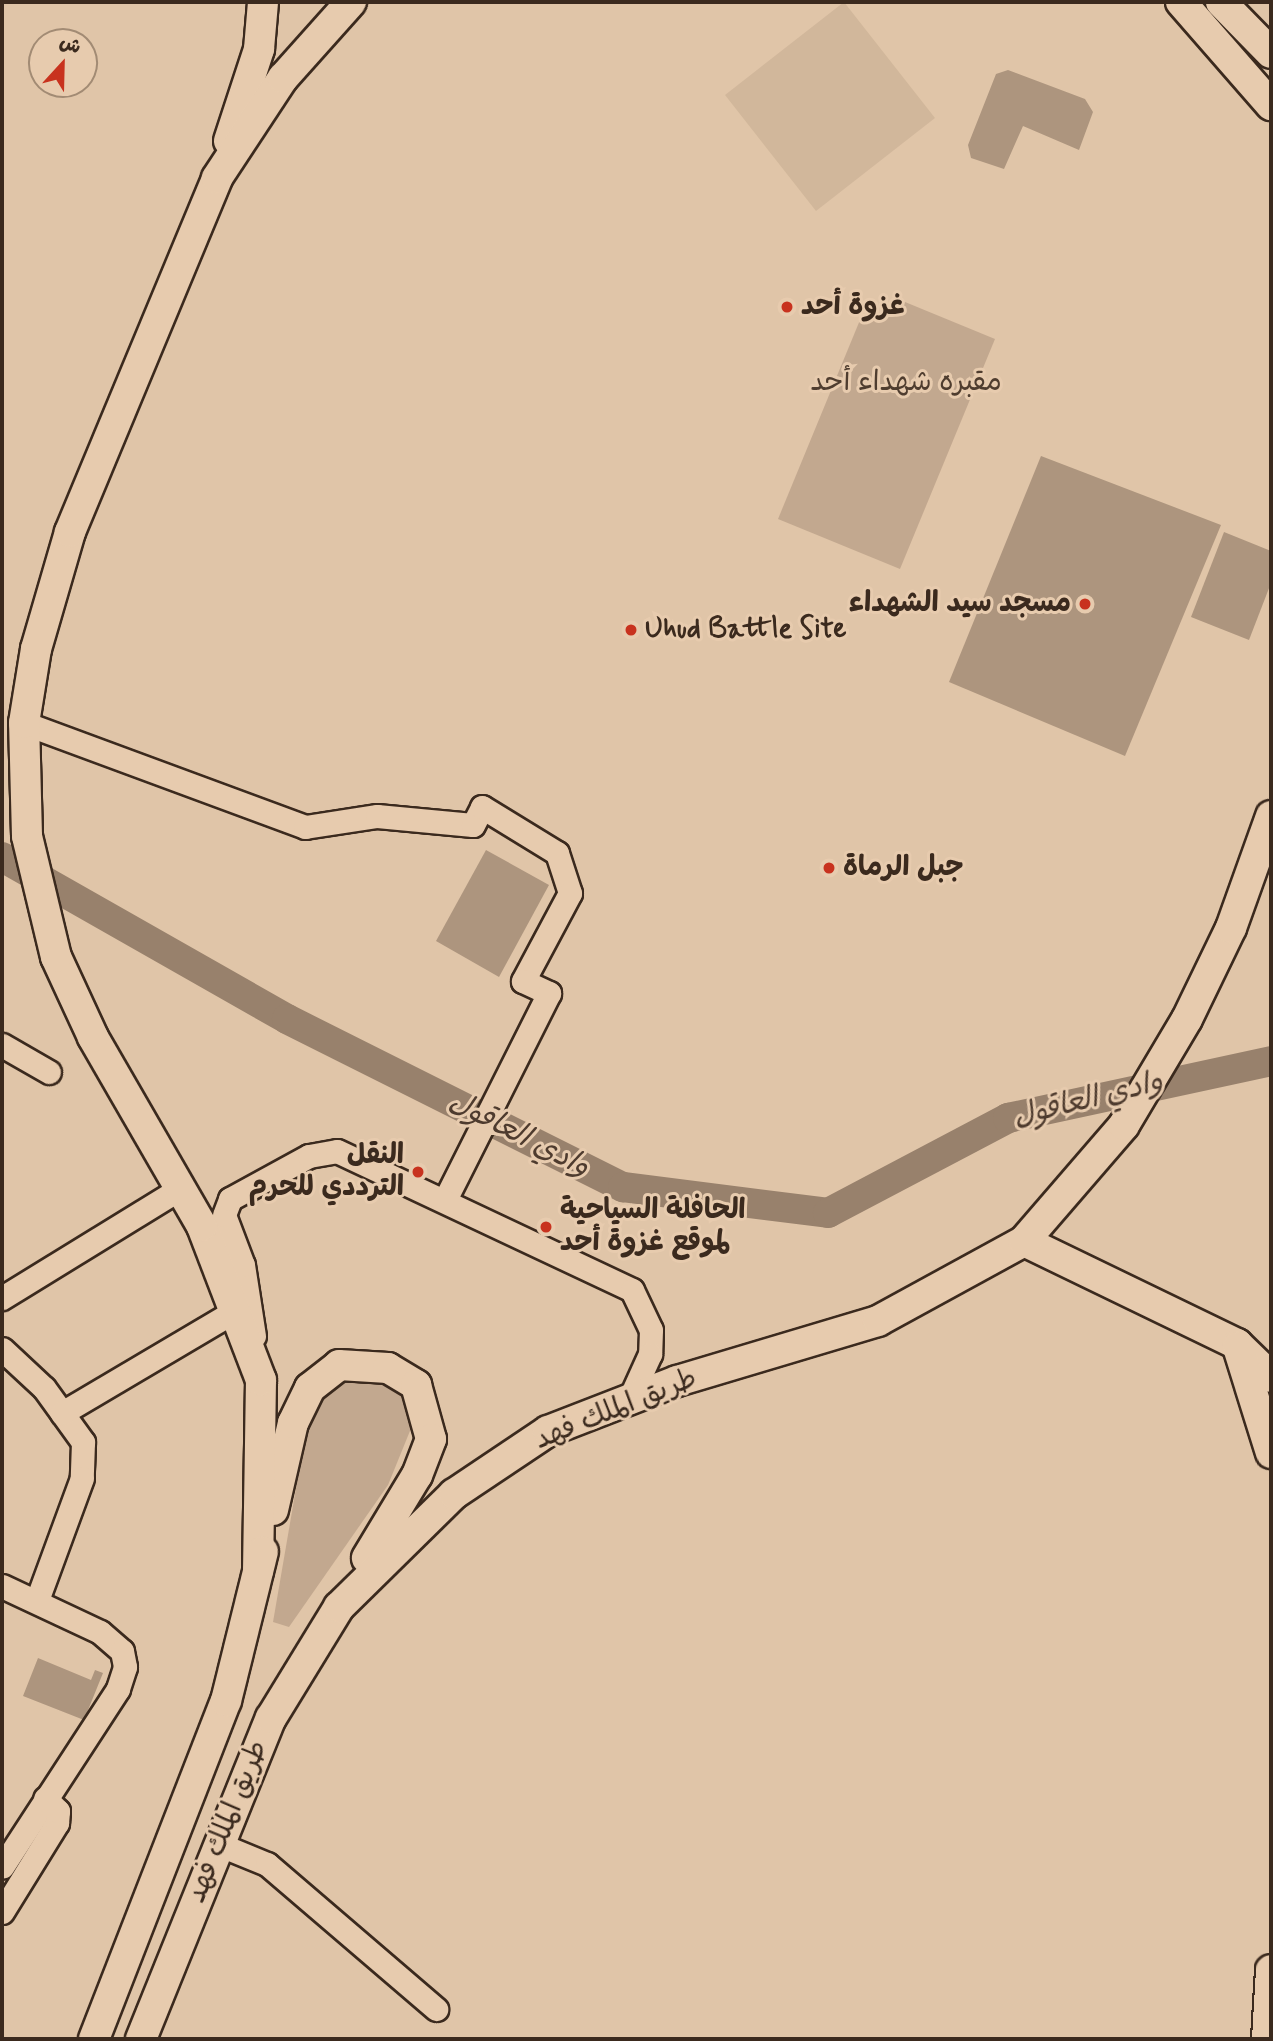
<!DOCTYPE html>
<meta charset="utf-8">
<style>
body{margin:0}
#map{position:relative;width:1273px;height:2041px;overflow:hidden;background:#e0c5a8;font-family:Mynerve,"Playpen Sans Arabic",sans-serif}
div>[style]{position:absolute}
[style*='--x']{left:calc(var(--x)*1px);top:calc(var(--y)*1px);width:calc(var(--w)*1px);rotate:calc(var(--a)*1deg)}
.built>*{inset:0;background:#d1b79b}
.green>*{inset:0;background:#c2a88f}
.river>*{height:30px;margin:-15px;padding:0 15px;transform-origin:15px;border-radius:15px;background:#98816c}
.building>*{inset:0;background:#ad957e}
.roads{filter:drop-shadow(2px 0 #3b2a1e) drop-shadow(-2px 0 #3b2a1e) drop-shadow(0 2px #3b2a1e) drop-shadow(0 -2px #3b2a1e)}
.minor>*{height:23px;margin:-11.5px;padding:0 11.5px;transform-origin:11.5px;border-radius:11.5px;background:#e7cbae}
.major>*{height:30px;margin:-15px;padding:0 15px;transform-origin:15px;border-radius:15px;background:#e7cbae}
.dots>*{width:19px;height:19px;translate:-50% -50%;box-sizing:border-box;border:4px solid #e7cbae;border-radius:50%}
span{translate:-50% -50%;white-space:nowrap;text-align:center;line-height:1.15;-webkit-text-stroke:6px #e7cbae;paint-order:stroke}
.poi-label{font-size:28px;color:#3b2a1e;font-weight:700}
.left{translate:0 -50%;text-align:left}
.right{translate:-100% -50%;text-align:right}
.park-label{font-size:28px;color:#4f3d2f}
.street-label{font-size:28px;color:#3b2a1e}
.water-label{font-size:30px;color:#4e3b2e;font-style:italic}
.frame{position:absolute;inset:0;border:4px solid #3b2a1e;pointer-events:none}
.north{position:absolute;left:28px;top:28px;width:70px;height:70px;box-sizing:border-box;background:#e7cbae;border:2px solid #a28b74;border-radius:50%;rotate:22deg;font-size:19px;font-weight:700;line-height:28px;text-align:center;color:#3b2a1e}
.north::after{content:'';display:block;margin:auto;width:24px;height:32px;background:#c8321e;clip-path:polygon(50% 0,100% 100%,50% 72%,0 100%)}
</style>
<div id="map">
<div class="built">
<div style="clip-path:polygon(844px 2px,935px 118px,816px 211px,725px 95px)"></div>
</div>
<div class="green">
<div style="clip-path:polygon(905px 302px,995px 339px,900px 569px,778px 519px,860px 320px)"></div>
<div style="clip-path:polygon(361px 1375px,391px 1383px,410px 1404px,412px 1426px,388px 1485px,289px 1627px,273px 1622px,306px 1430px,328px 1391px)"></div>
</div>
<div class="river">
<div style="--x:2;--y:857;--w:328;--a:29.6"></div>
<div style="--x:287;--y:1019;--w:376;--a:26.6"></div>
<div style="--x:623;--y:1187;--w:207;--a:7.2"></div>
<div style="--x:828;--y:1213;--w:204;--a:-27.8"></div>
<div style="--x:1008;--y:1118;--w:269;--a:-12.2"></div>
</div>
<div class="building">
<div style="clip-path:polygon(1008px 70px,1085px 99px,1093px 112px,1079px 150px,1023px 126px,1004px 169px,971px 158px,968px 145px,996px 74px)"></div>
<div style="clip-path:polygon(1041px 456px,1221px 525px,1125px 756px,949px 682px)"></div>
<div style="clip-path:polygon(1224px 532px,1271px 551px,1271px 583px,1249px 640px,1191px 617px)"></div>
<div style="clip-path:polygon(486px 850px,549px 885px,499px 977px,436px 941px)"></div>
<div style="clip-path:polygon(38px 1658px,91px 1680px,95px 1670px,103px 1673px,84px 1720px,23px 1696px)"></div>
</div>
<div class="roads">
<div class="minor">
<div style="--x:24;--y:723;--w:300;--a:20.3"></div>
<div style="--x:305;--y:827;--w:73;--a:-8.7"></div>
<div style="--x:377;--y:816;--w:96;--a:5.4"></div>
<div style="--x:473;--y:825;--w:20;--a:-63"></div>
<div style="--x:482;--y:807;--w:88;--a:31.5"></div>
<div style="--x:557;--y:853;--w:42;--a:72"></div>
<div style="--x:570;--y:893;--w:100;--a:118.1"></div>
<div style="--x:523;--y:981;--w:29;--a:25"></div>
<div style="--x:549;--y:993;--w:232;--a:116.7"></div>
<div style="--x:2;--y:1045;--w:54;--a:29.9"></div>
<div style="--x:2;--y:1298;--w:210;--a:-31.6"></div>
<div style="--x:254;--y:1336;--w:72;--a:-98.8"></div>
<div style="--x:243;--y:1265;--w:53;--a:-110.8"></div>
<div style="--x:224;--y:1215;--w:17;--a:-69"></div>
<div style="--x:230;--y:1199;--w:90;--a:-28.6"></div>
<div style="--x:309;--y:1156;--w:28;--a:-10"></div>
<div style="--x:337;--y:1151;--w:326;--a:25.2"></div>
<div style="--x:632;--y:1290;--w:44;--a:64.6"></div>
<div style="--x:651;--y:1330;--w:24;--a:92"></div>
<div style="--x:650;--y:1354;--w:48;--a:114.4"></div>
<div style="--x:2;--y:1349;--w:57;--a:42.9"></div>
<div style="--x:44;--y:1388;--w:67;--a:54.2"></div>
<div style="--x:83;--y:1442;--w:36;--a:92"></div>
<div style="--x:82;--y:1478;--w:130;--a:110.2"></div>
<div style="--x:62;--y:1413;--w:204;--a:-30.6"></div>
<div style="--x:2;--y:1586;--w:108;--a:25.1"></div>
<div style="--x:100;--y:1632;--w:29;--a:41"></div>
<div style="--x:122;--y:1651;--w:16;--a:79"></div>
<div style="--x:125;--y:1667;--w:23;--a:108"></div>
<div style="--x:118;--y:1689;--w:212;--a:123.1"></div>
<div style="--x:218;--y:1844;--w:53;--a:22.2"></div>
<div style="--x:267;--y:1864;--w:223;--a:40.6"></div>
<div style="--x:2;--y:1912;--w:105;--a:-58.3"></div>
<div style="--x:57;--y:1823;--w:12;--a:-85"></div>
<div style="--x:58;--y:1811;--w:18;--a:-135"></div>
</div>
<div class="major">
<div style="--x:1181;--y:2;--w:137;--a:48.9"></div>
<div style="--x:1221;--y:2;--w:71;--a:45.6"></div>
<div style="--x:229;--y:141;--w:97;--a:-71.9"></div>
<div style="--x:259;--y:49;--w:47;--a:-85.1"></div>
<div style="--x:1024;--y:1241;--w:237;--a:25.8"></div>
<div style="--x:1237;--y:1344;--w:47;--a:44.1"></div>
<div style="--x:1238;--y:1347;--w:111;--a:72.7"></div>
<div style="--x:273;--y:1510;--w:89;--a:-77.1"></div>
<div style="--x:293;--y:1423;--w:39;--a:-64"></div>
<div style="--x:310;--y:1388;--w:37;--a:-38"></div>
<div style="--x:339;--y:1365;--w:49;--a:3.5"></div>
<div style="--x:388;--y:1368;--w:33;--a:31"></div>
<div style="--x:416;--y:1385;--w:56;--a:74.5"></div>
<div style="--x:431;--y:1439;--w:39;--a:111"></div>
<div style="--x:417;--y:1475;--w:97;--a:121.1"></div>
<div style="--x:258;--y:1571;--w:191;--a:-89.1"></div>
<div style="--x:261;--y:1380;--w:165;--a:-111"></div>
<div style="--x:202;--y:1226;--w:218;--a:-120"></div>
<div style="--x:93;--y:1037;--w:88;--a:-114.8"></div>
<div style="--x:56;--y:957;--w:124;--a:-103.5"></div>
<div style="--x:27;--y:836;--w:113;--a:-91.5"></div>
<div style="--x:24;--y:723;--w:75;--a:-80.8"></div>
<div style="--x:36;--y:649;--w:122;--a:-73.8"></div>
<div style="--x:70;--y:532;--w:383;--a:-67.4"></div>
<div style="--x:217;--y:178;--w:120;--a:-56.6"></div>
<div style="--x:283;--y:78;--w:102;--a:-48.2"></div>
<div style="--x:94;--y:2039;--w:363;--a:-68.7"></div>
<div style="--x:226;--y:1701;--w:154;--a:-76.1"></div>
<div style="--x:141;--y:2039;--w:346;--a:-68"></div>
<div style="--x:271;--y:1718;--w:130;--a:-58.5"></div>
<div style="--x:339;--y:1607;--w:161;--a:-44.5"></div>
<div style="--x:454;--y:1494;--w:113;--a:-33.8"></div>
<div style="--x:548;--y:1431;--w:138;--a:-21.2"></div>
<div style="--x:677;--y:1381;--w:210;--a:-16.6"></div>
<div style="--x:878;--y:1321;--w:166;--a:-28.7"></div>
<div style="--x:1024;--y:1241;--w:153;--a:-49.2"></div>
<div style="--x:1124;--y:1125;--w:123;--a:-59.3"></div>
<div style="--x:1187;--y:1019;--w:101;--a:-64.2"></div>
<div style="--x:1231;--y:928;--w:119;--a:-70.3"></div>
<div style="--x:1267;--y:2039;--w:69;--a:-86.7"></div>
</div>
</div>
<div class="dots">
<div style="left:787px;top:307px;background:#c8321e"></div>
<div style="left:1085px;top:604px;background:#c8321e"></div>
<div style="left:631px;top:630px;background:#c8321e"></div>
<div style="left:829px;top:868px;background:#c8321e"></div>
<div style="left:418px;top:1172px;background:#c8321e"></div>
<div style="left:546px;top:1227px;background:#c8321e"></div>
</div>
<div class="poi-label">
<span class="left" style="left:801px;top:307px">غزوة أحد</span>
<span class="right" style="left:1071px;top:604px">مسجد سيد الشهداء</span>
<span class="left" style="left:645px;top:630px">Uhud Battle Site</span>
<span class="left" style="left:843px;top:868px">جبل الرماة</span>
<span class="right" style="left:404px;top:1172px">النقل<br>الترددي للحرم</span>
<span class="left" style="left:560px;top:1227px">الحافلة السياحية<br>لموقع غزوة أحد</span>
</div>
<div class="park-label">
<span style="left:906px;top:383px">مقبره شهداء أحد</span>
</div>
<div class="street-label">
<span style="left:616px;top:1410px;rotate:-22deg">طريق الملك فهد</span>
<span style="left:228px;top:1822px;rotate:-68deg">طريق الملك فهد</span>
</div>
<div class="water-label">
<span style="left:1088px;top:1100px;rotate:-14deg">وادي العاقول</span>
<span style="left:519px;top:1135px;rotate:27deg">وادي العاقول</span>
</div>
<div class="frame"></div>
<div class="north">ش</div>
</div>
